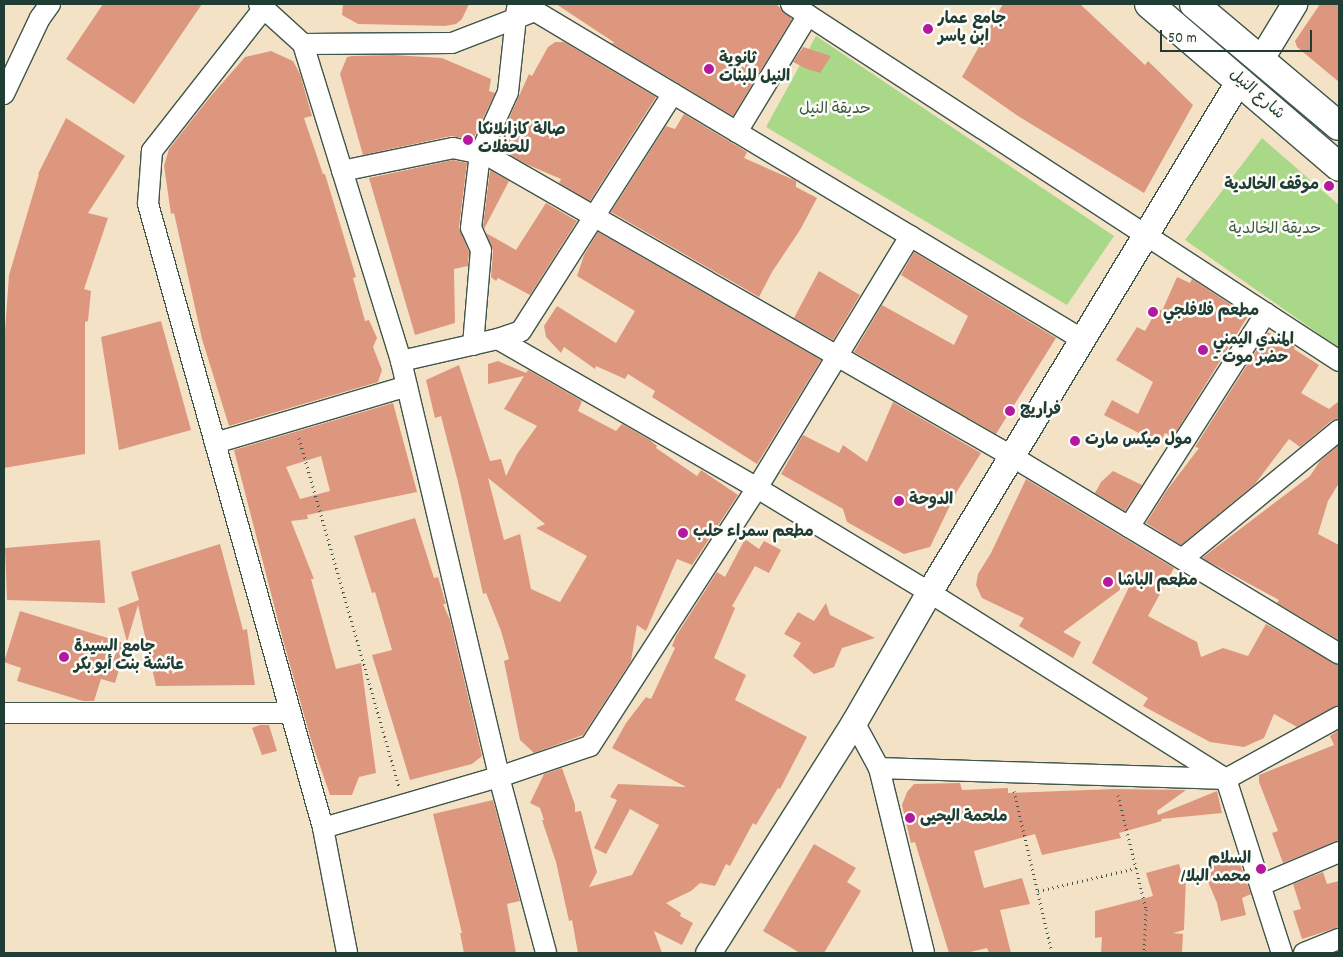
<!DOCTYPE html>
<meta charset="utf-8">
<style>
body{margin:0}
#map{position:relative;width:1343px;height:957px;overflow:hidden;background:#f4e2c7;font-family:Dekko,"Playpen Sans Arabic",sans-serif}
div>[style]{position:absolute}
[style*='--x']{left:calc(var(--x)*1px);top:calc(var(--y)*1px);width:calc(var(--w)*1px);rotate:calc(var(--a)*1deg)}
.green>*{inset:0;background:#a9d988}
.building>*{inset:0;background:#de977f}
.path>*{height:3px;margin-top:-1.5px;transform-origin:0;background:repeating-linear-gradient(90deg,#3f564a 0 1px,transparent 0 5px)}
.roads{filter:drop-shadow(1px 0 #3f564a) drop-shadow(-1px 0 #3f564a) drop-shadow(0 1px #3f564a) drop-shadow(0 -1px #3f564a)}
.minor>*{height:20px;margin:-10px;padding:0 10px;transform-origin:10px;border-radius:10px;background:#fff}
.tertiary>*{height:25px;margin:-12.5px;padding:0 12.5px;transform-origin:12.5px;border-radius:12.5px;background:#fff}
.primary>*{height:28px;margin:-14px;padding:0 14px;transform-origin:14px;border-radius:14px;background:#fff}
.dots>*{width:14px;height:14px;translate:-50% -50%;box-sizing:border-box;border:2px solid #fdfcf7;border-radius:50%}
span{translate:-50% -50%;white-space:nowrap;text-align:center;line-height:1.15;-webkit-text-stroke:5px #fdfcf7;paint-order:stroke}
.poi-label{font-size:16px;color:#1f3d34;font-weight:700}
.left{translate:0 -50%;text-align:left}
.right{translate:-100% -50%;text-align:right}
.street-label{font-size:16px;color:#1f3d34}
.park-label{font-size:16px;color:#3b5c45}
.frame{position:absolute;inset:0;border:5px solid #1f3d34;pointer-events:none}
.scale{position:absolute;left:1160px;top:30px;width:152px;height:22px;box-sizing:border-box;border:2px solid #1f3d34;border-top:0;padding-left:6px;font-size:15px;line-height:18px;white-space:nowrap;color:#1f3d34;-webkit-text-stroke:4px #fdfcf7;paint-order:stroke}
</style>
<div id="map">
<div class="green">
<div style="clip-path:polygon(816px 36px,1114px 236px,1067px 305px,766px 127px)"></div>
<div style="clip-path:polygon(1262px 138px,1339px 205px,1339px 348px,1185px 240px)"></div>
</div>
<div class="building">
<div style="clip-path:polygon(103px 4px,202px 4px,134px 104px,66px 59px)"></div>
<div style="clip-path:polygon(343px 4px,469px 4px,462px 19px,456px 24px,445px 26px,358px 24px,342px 15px)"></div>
<div style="clip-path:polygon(556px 4px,776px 4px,792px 19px,733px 116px,611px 43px,615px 43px)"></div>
<div style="clip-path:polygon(1003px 4px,1080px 4px,1145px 65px,1148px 61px,1193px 105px,1144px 193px,1018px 116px,962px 77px)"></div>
<div style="clip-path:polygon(1320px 4px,1339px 4px,1339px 82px,1297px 47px,1295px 41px)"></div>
<div style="clip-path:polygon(555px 42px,564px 42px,656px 97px,590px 201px,559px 183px,561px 179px,526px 164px,496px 147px,529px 74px,532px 76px,548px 47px)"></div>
<div style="clip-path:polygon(803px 47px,831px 56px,820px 73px,807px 69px,793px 62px)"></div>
<div style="clip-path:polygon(271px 51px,293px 61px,300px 74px,312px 116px,304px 118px,323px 174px,325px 174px,356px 277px,353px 278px,365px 321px,369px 320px,377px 338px,373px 347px,382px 370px,378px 382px,229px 426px,202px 339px,174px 213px,171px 214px,164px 166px,169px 149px,210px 97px,245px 57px)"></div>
<div style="clip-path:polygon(393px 55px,442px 58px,491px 79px,489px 91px,495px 93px,473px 140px,451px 136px,363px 155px,340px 74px,347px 57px,352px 56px)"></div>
<div style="clip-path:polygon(684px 114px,747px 152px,744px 158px,794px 180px,796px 181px,796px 187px,817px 198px,800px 230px,772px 272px,759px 297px,611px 212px,666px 126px,675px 129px)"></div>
<div style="clip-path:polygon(66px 118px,125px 156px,88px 213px,108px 218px,84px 289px,91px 291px,88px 321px,85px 322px,85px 454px,4px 468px,4px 345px,9px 275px,39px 174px,38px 174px)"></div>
<div style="clip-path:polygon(453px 160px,467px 163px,459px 227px,469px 252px,468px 266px,454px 269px,455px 323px,415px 335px,369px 178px)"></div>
<div style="clip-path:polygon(490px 170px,509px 181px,484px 229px,483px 226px)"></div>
<div style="clip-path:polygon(546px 203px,577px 221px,530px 295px,498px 278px,496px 281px,491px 277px,493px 251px,486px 233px,516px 250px)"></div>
<div style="clip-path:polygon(598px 232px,821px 360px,757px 464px,652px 397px,655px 391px,628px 374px,625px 379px,596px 366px,595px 369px,564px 347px,561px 353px,546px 337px,544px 326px,557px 306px,616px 343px,635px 311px,577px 276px,584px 255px)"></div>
<div style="clip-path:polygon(914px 252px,1056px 338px,996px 434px,854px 352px,882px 305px,954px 345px,968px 316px,901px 275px)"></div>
<div style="clip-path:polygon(819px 271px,860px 295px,833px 340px,794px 318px)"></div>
<div style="clip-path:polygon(1177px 277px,1190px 283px,1192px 279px,1248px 316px,1173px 437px,1165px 433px,1160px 444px,1104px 415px,1112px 400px,1138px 414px,1153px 382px,1116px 360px,1137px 327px,1145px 331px,1158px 308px,1162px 311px)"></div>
<div style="clip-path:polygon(161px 321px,191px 430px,119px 450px,101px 337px)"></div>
<div style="clip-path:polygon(1268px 332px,1295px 347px,1294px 349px,1319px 365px,1301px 393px,1329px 409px,1339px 401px,1339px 418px,1331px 421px,1300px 447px,1289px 439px,1255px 484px,1181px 545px,1146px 523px,1167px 490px,1199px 448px,1195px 447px)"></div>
<div style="clip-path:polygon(evenodd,498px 361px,526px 373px,528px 370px,582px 401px,578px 411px,616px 431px,622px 424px,650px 440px,657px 446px,656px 448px,697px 476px,701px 470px,738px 495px,692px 565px,677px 559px,646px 631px,637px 625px,631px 661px,583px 735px,534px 753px,520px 740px,504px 661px,509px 659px,501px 631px,486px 593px,483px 594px,458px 482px,441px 416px,435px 418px,426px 380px,459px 365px,490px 461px,501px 459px,506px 476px,517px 454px,537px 426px,504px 409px,524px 376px,488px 384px,488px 364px,498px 361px,488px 478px,545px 524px,536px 528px,587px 556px,560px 602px,531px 589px,520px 534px,504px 540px,488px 478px)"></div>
<div style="clip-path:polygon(893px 402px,981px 453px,956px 493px,930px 547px,904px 554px,847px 522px,843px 509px,781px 474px,803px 435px,839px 453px,843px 445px,867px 462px)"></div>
<div style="clip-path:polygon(evenodd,393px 403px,417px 492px,307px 515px,308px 519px,291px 521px,314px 579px,311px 579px,336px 669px,361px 663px,376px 773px,359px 777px,352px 795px,330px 795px,311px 740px,283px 640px,234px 450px,393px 403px,321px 456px,330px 491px,300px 499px,286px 467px,321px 456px)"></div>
<div style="clip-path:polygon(1339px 445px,1339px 483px,1328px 501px,1318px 534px,1339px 545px,1339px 640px,1277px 603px,1279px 600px,1202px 558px,1310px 476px,1320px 461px)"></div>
<div style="clip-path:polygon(1113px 471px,1142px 485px,1125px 511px,1095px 493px,1101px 482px)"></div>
<div style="clip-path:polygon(1026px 479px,1174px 568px,1148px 616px,1197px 642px,1201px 657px,1223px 648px,1248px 656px,1266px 624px,1339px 666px,1339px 705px,1297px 727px,1274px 714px,1264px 738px,1244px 747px,1210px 742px,1143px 706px,1148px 698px,1092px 663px,1132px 581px,1063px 632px,1081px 642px,1073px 658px,1019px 626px,1024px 618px,982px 598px,976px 585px,978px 574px,991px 553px)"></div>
<div style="clip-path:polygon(415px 518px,434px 578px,438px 577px,446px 604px,443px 604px,450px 620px,482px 756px,472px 764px,410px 780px,372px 655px,392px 650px,375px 592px,372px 593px,354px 536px)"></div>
<div style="clip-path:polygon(745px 539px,759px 549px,764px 541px,781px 550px,769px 573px,755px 566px,732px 606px,735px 608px,714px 658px,746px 675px,735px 700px,807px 737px,780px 789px,778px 788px,756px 825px,753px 823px,730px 866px,726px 864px,715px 886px,700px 883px,691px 891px,666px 903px,681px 913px,680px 916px,693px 923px,682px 945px,654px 931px,662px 953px,578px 953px,572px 920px,569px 921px,556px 862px,542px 820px,544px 820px,540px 808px,530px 803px,544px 774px,562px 768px,575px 805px,575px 812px,581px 811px,597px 872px,589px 887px,632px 875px,659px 825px,630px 809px,606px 854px,594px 848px,617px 800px,610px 797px,618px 784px,686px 787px,612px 748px,626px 723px,646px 697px,651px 699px,675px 648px,672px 646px,676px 636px,717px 572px,725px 577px)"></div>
<div style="clip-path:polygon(100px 540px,105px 603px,7px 600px,5px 548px)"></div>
<div style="clip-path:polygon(220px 544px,243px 630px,247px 629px,255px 685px,156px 686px,138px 605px,127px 642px,118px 608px,139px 600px,131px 572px)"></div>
<div style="clip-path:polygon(826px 603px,830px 615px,875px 638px,842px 648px,834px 667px,814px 674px,793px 656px,801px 643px,784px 634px,798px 612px,814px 621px)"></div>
<div style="clip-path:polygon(20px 611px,127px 644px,115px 683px,101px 679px,94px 701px,83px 701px,17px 681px,21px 668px,4px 662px)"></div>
<div style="clip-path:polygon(260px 725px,269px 725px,277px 751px,262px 755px,252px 728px)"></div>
<div style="clip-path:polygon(1339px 730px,1339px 840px,1283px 863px,1272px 833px,1278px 831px,1259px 782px,1259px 775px,1334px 745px,1330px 736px)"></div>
<div style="clip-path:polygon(960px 783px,962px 790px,1008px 788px,1008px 793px,1114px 789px,1186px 790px,1157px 811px,1158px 815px,1217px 791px,1222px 813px,1161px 819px,1162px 821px,1119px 833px,1121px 838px,1042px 855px,1035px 834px,974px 851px,984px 888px,1022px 878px,1030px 904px,1000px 910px,1011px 953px,989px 953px,987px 948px,966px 953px,949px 953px,915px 842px,911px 843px,902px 805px,907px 792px,914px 784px)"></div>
<div style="clip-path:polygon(493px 800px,520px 901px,507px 904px,516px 953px,464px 953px,460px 933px,462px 933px,433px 814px)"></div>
<div style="clip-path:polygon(814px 844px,856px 868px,847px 882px,861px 891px,824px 953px,800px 953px,763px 931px)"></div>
<div style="clip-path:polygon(1237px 856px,1251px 894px,1242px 898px,1246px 915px,1221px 921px,1217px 903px,1203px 870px)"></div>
<div style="clip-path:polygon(1179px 864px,1183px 878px,1186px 877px,1184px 930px,1173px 933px,1183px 934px,1182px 953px,1101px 953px,1102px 937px,1095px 938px,1095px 911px,1153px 896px,1146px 873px)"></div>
<div style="clip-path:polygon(1323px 872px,1327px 884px,1339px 881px,1339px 927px,1302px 939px,1293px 911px,1301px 909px,1293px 884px)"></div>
</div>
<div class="path">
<div style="--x:299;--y:438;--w:362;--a:74"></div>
<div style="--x:1014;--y:791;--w:166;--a:76.8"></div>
<div style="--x:1118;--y:795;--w:117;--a:76.2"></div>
<div style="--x:1146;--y:909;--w:44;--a:92.6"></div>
<div style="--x:1038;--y:891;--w:101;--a:-13.2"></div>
</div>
<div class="roads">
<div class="minor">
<div style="--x:259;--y:4;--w:59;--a:42.3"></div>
<div style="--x:303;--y:44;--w:332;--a:72.8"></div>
<div style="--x:401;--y:361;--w:427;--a:76.7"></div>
<div style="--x:499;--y:777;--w:182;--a:75"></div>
<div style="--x:791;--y:4;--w:654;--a:33.08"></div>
<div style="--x:264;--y:8;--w:182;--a:128.1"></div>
<div style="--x:152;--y:151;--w:53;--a:94.3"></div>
<div style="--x:148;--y:204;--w:648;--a:74.33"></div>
<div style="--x:323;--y:828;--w:127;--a:79.1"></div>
<div style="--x:808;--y:15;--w:137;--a:121.3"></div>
<div style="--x:737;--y:132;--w:404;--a:31"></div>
<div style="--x:303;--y:44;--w:149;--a:-0.4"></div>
<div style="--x:452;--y:43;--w:89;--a:-21.1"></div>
<div style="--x:535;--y:11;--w:235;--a:30.9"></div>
<div style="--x:4;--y:94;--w:84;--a:-64.7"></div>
<div style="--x:40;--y:18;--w:17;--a:-54"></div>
<div style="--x:342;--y:171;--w:113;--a:-11.7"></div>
<div style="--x:453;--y:148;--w:35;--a:12"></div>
<div style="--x:487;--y:155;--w:607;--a:29.86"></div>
<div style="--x:1013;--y:457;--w:381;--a:31.1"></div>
<div style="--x:498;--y:339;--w:24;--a:-19"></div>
<div style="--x:521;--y:331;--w:282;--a:-57.4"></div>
<div style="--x:473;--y:345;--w:95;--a:-85.2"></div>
<div style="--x:481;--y:250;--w:24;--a:-114"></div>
<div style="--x:471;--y:228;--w:75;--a:-83.1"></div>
<div style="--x:480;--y:154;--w:68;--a:-65.7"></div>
<div style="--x:508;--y:92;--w:84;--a:-83.9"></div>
<div style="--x:401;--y:361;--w:99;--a:-12.8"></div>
<div style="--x:498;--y:339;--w:299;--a:29.9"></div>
<div style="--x:757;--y:488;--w:201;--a:31.2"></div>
<div style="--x:929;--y:592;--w:351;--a:32.2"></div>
<div style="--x:1226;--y:779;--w:183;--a:72.2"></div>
<div style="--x:215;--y:443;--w:200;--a:-16.5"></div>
<div style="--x:1129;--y:527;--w:254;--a:-57.4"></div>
<div style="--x:1182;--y:559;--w:203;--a:-39.4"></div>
<div style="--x:4;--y:713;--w:287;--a:0"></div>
<div style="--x:854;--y:722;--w:52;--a:61.5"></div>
<div style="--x:879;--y:768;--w:190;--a:76.3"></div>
<div style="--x:879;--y:768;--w:347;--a:1.8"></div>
<div style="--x:1226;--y:779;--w:129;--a:-28.8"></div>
<div style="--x:323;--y:828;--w:183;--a:-16.2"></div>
<div style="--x:499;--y:777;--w:96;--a:-18.8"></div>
<div style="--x:590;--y:746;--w:307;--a:-57.1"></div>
<div style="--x:757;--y:488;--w:295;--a:-58.7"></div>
<div style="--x:1261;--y:885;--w:85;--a:-22.9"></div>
<div style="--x:1304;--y:953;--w:38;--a:-22"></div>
</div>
<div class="tertiary">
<div style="--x:1260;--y:60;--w:66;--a:-58.7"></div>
<div style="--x:708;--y:953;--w:273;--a:-57.7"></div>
<div style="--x:854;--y:722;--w:150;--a:-60"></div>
<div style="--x:929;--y:592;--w:599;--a:-58.81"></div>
</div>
<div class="primary">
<div style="--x:1149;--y:4;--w:250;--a:40.6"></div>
<div style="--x:1194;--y:4;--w:189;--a:40.1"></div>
</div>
</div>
<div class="dots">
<div style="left:928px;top:29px;background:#b5179e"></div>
<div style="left:709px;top:69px;background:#b5179e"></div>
<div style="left:468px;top:140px;background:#b5179e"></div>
<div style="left:1329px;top:186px;background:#b5179e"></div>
<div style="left:1153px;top:312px;background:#b5179e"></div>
<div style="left:1203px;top:350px;background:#b5179e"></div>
<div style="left:1010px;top:411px;background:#b5179e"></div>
<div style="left:1075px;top:441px;background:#b5179e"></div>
<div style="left:899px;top:501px;background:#b5179e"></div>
<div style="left:683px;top:533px;background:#b5179e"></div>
<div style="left:1108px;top:582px;background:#b5179e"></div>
<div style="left:64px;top:657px;background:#b5179e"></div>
<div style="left:910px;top:818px;background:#b5179e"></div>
<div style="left:1261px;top:869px;background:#b5179e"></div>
</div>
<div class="poi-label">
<span class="left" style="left:938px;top:29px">جامع عمار<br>ابن ياسر</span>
<span class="left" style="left:719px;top:69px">ثانوية<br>النيل للبنات</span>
<span class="left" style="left:478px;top:140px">صالة كازابلانكا<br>للحفلات</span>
<span class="right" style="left:1319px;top:186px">موقف الخالدية</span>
<span class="left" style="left:1163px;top:312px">مطعم فلافلجي</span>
<span class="left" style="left:1213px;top:350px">المندي اليمني<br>- حضر موت</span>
<span class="left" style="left:1020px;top:411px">فراريج</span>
<span class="left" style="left:1085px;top:441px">مول ميكس مارت</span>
<span class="left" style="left:909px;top:501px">الدوحة</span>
<span class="left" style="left:693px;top:533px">مطعم سمراء حلب</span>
<span class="left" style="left:1118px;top:582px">مطعم الباشا</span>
<span class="left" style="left:74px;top:657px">جامع السيدة<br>عائشة بنت أبو بكر</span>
<span class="left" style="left:920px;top:818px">ملحمة اليحيى</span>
<span class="right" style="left:1251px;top:869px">السلام<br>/محمد البلا</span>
</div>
<div class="street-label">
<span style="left:1256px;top:95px;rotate:41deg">شارع النيل</span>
</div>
<div class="park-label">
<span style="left:835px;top:110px">حديقة النيل</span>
<span style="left:1275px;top:230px">حديقة الخالدية</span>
</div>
<div class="frame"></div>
<div class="scale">50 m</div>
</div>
